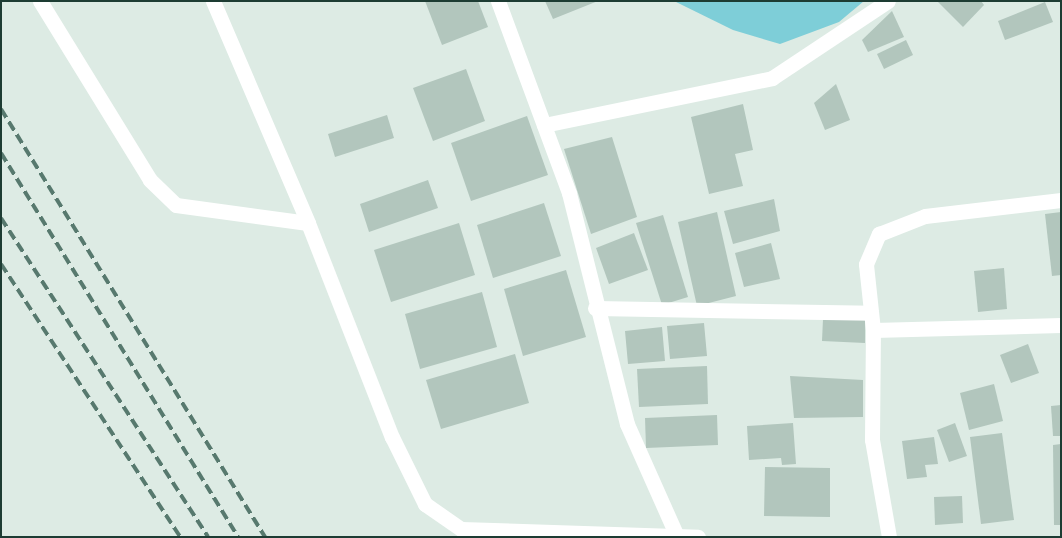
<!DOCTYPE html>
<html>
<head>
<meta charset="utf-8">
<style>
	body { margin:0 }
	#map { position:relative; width:1062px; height:538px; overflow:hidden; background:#ddebe4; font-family:Cabin,sans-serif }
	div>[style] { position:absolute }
	.water>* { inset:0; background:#7eced8 }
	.building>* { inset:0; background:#b2c6bd }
	.minor>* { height:15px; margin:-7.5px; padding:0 7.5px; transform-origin:7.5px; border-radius:7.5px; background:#fff }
	.tertiary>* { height:15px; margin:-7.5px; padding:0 7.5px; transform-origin:7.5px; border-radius:7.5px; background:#fff }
	.rail>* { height:4px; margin-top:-2px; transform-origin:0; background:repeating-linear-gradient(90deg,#57796e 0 10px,transparent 0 15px) }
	span { translate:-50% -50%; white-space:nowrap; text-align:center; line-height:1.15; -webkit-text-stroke:5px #eef8f2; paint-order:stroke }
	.frame { position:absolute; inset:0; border:2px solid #1d3c33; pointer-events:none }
</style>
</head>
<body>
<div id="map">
	<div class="water">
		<div style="clip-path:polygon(674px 1px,864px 1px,839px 22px,780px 44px,733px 30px)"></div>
	</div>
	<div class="building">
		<div style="clip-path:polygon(425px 1px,478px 1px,488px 27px,442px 45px)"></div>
		<div style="clip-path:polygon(545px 1px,598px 1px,553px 19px)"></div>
		<div style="clip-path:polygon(937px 1px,981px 1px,984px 5px,963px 27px)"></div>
		<div style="clip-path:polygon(1045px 2px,1053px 22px,1005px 40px,998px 21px)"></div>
		<div style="clip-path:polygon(892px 11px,904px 37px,868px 52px,862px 40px)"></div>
		<div style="clip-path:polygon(906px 40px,913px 55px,884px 69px,877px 54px)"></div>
		<div style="clip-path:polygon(466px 69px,485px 121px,433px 141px,413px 88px)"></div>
		<div style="clip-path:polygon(836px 84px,850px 120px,825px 130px,814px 103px)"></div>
		<div style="clip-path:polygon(743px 104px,753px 150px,735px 154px,743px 186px,709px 194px,691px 117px)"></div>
		<div style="clip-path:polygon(387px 115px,394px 138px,335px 157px,328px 134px)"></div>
		<div style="clip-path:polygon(527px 116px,548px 175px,471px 201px,451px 143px)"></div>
		<div style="clip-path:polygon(612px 137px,637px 217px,591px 234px,564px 149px)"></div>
		<div style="clip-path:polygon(428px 180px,438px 208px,369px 232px,360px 204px)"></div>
		<div style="clip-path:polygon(774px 199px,780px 231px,733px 244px,724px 211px)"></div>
		<div style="clip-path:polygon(544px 203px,561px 256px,493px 278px,477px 225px)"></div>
		<div style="clip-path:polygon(717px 212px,736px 296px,697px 306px,678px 222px)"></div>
		<div style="clip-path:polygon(1061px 212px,1061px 275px,1052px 276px,1045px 214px)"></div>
		<div style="clip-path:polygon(663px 215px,688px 297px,662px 305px,636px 223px)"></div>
		<div style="clip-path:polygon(459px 223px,475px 275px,391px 302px,374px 250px)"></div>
		<div style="clip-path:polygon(634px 233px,648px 270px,609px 284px,596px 248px)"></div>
		<div style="clip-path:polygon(771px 243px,780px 279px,744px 287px,735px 253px)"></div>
		<div style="clip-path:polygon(1004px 268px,1007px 309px,978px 312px,974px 271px)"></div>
		<div style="clip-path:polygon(566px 270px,586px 337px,523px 356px,504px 289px)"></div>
		<div style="clip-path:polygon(482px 292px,497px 347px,420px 369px,405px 314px)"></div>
		<div style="clip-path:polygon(823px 319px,865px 320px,865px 343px,822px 341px)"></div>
		<div style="clip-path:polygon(704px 323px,707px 356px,670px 359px,667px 326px)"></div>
		<div style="clip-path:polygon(662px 327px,665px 361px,628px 364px,625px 331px)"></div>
		<div style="clip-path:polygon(1028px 344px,1039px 373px,1011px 383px,1000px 355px)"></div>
		<div style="clip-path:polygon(515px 354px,529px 403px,441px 429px,426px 380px)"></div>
		<div style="clip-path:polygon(707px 366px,708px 404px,639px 407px,637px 369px)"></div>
		<div style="clip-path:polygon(790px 376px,863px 380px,863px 417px,794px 418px)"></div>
		<div style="clip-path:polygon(994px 384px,1003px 421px,969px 430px,960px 393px)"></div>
		<div style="clip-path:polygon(1061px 405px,1061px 436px,1053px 436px,1051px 406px)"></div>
		<div style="clip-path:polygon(717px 415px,718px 445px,646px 448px,645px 418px)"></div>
		<div style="clip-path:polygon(793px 423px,796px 464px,782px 465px,781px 458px,749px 460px,747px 426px)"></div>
		<div style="clip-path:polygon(955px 423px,967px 456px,949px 462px,937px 430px)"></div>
		<div style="clip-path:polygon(1002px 433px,1014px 520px,981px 524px,970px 437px)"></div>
		<div style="clip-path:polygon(934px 437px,938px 464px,925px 465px,927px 477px,907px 479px,902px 441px)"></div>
		<div style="clip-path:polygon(1061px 444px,1061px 525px,1054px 525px,1053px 445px)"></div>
		<div style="clip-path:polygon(765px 467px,830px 468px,830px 517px,764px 516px)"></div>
		<div style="clip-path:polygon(962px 496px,963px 523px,935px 525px,934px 497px)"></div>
	</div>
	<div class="minor">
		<div style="left:498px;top:1px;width:205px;rotate:69.7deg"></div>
		<div style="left:569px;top:193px;width:238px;rotate:75.9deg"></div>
		<div style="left:627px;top:424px;width:120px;rotate:66deg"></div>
		<div style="left:544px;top:125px;width:233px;rotate:-11.6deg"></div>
		<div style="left:772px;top:78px;width:139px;rotate:-33.6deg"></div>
		<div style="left:595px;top:308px;width:276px;rotate:1deg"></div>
		<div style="left:873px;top:330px;width:188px;rotate:-1.5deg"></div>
		<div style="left:889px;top:537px;width:98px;rotate:-99.9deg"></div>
		<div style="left:872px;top:440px;width:110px;rotate:-89.5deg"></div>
		<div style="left:873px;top:330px;width:66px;rotate:-96.1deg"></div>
		<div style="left:866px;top:264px;width:33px;rotate:-67deg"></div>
		<div style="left:879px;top:234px;width:49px;rotate:-21.4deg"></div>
		<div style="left:925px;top:216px;width:137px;rotate:-6.7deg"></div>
	</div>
	<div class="tertiary">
		<div style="left:40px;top:1px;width:210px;rotate:58.4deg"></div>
		<div style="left:150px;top:180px;width:36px;rotate:44deg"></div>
		<div style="left:176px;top:205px;width:133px;rotate:7.8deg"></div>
		<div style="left:213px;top:1px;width:241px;rotate:66.8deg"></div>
		<div style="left:308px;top:223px;width:230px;rotate:68.6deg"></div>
		<div style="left:392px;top:437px;width:75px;rotate:63.8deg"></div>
		<div style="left:425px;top:504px;width:44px;rotate:34.8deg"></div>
		<div style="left:461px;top:529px;width:237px;rotate:1.9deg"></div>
	</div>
	<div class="rail">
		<div style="left:1px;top:109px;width:503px;rotate:58.33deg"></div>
		<div style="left:1px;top:153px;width:451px;rotate:58.3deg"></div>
		<div style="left:1px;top:218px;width:380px;rotate:57deg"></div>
		<div style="left:1px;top:264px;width:326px;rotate:56.7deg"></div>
	</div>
	<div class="frame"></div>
</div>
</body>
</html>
